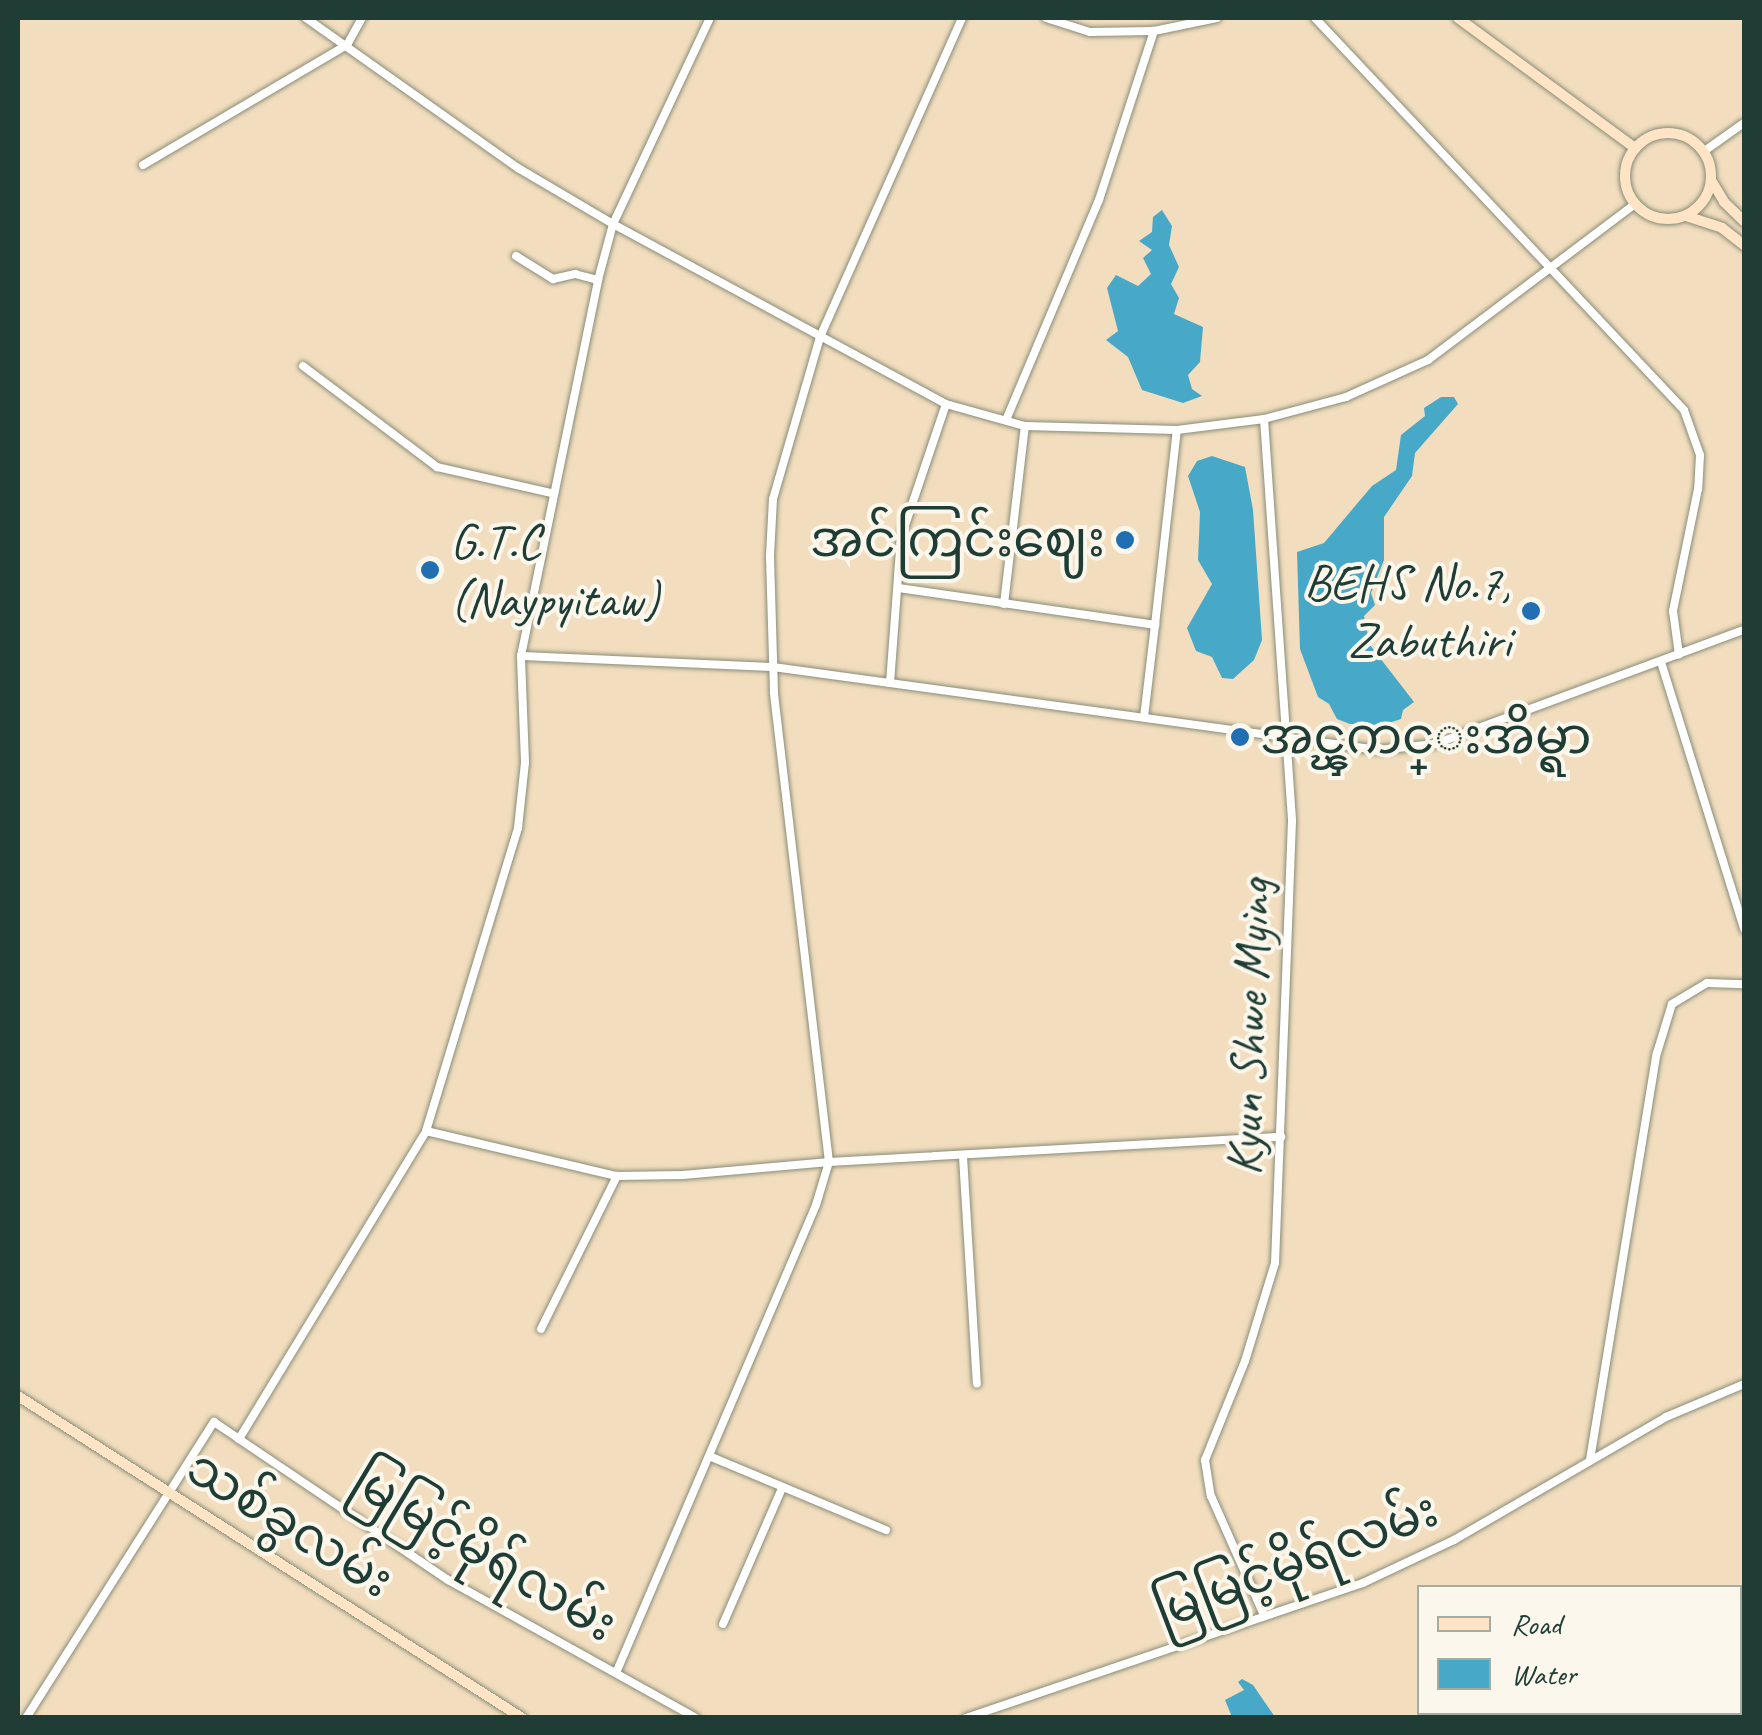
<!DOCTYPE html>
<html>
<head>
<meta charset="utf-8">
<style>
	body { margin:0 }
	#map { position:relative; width:1762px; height:1735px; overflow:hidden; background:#f2ddbe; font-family:Caveat,"Noto Sans Myanmar",sans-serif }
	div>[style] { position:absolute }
	.water>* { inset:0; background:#47a9c7 }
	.roads { filter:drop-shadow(0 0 2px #888d79) drop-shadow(0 0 2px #888d79) }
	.street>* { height:8px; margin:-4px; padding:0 4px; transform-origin:4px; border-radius:4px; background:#fff }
	.secondary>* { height:10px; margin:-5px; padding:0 5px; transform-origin:5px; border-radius:5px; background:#ffe4c6 }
	.secondary>.ring { margin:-5px; padding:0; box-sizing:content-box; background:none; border:10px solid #ffe4c6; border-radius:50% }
	.dots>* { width:28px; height:28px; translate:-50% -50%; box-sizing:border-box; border:5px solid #fbf7ec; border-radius:50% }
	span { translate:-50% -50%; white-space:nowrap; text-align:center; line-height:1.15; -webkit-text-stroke:8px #fbf7ec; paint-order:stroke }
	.poi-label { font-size:50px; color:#1f3d34 }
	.right { translate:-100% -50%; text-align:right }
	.left { translate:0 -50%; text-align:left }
	.street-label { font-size:50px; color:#1f3d34 }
	.frame { position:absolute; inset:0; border:20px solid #1f3d34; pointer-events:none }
	.legend { position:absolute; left:1417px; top:1585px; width:325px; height:130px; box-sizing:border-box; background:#fbf7ec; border:2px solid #a3ada2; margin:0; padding:12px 18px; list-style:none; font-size:30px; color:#1f3d34 }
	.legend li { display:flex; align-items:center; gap:20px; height:50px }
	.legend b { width:50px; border:2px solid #a3ada2 }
</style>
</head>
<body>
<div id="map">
	<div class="water">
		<div style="clip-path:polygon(1162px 210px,1172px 226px,1169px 245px,1179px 267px,1171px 284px,1179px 298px,1174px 314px,1203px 327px,1200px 362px,1188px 375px,1192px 389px,1202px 396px,1183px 403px,1142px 390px,1128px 357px,1106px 340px,1118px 331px,1107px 288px,1116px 275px,1138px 286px,1151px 274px,1143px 258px,1152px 250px,1139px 241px,1152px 232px,1153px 217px)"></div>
		<div style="clip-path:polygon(1441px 397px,1454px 397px,1458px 404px,1415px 453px,1412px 476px,1384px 517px,1384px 560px,1371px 593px,1375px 605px,1364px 616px,1370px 645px,1414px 702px,1403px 710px,1401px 719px,1383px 725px,1350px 724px,1337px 719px,1329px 704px,1318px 697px,1300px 649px,1297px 552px,1324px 543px,1372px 486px,1396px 470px,1401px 435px,1425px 416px,1424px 408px)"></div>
		<div style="clip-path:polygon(1212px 456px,1245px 467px,1253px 510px,1262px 640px,1254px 660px,1233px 679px,1222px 678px,1212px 657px,1196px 651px,1187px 628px,1212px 584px,1198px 560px,1200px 512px,1188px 476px,1197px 461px)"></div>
		<div style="clip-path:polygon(1242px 1679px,1253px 1685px,1275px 1717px,1232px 1717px,1225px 1700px,1244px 1690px,1238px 1682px)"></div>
	</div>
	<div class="roads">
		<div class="street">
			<div style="left:306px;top:18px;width:260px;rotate:35.3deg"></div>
			<div style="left:518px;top:168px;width:110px;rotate:30.5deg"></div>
			<div style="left:613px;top:224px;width:379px;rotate:28.4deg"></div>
			<div style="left:946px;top:404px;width:82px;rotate:15.6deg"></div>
			<div style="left:1025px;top:426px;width:152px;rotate:1.5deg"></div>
			<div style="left:1177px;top:430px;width:88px;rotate:-7.2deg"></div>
			<div style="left:1264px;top:419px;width:85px;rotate:-15deg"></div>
			<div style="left:1346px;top:397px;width:90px;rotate:-24.3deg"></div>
			<div style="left:1428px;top:360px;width:259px;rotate:-37deg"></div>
			<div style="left:1046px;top:18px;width:46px;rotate:17.7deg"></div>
			<div style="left:1090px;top:32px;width:64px;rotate:-0.9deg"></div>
			<div style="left:1154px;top:31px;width:64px;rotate:-11.7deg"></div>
			<div style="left:1315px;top:18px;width:538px;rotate:46.73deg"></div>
			<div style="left:1684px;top:410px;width:48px;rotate:70.4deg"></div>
			<div style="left:1700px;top:455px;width:34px;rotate:93deg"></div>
			<div style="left:1698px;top:489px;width:125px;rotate:101.6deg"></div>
			<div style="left:1673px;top:611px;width:44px;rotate:82.2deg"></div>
			<div style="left:1703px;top:152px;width:50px;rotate:-35.3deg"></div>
			<div style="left:143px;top:165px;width:237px;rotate:-30.5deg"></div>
			<div style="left:347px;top:45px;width:31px;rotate:-61deg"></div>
			<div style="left:516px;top:256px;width:44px;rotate:31.9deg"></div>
			<div style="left:553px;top:279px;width:23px;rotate:-13deg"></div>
			<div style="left:575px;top:274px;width:24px;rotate:15deg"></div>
			<div style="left:303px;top:366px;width:168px;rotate:37deg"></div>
			<div style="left:437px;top:467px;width:117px;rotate:12.8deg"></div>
			<div style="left:1264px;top:419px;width:403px;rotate:86deg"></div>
			<div style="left:1292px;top:821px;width:442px;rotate:92.2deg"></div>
			<div style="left:1275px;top:1263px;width:102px;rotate:107deg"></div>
			<div style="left:1245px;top:1361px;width:107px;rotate:112deg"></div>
			<div style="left:1205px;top:1460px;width:36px;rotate:81deg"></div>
			<div style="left:1211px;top:1496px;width:130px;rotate:66deg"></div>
			<div style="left:1006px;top:420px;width:239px;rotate:-67.1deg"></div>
			<div style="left:1099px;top:200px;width:178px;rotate:-72deg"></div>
			<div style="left:899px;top:588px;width:259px;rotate:8.2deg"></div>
			<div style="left:1155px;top:625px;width:93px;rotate:96.8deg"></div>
			<div style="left:1004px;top:604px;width:179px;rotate:-83.3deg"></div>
			<div style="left:1155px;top:625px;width:196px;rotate:-83.6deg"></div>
			<div style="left:521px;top:656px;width:252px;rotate:2.5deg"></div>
			<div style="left:773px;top:667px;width:611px;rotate:7.81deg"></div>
			<div style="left:1378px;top:750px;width:57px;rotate:-6deg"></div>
			<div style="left:1435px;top:744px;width:329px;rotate:-20.3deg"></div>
			<div style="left:1661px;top:662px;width:280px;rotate:72.7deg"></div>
			<div style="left:890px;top:683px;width:146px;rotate:-85.7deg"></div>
			<div style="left:901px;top:537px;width:140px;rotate:-71.3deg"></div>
			<div style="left:426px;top:1131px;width:196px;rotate:13.3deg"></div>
			<div style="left:617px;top:1176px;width:66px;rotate:-0.9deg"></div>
			<div style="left:683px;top:1175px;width:147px;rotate:-5.1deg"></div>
			<div style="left:829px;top:1162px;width:453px;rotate:-3.2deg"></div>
			<div style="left:963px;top:1157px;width:227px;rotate:86.5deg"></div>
			<div style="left:541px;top:1329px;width:171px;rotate:-63.6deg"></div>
			<div style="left:239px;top:1439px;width:252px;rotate:34deg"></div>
			<div style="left:448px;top:1580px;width:284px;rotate:29.1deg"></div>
			<div style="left:709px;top:1456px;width:192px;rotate:22.7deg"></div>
			<div style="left:1590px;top:1460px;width:412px;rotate:-80.7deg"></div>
			<div style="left:1657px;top:1053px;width:51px;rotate:-73deg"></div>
			<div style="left:1672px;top:1004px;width:41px;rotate:-31deg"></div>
			<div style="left:1707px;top:983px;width:37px;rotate:2deg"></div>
			<div style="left:723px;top:1624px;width:148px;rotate:-66.5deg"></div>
			<div style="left:616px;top:1673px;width:509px;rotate:-66.86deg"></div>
			<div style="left:816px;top:1205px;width:45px;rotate:-73.2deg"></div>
			<div style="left:829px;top:1162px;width:473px;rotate:-96.7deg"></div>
			<div style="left:774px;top:692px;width:136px;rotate:-91.7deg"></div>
			<div style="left:770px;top:556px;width:57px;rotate:-87deg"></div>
			<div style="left:773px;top:499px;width:169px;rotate:-73.8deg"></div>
			<div style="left:820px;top:337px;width:349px;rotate:-66deg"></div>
			<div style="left:26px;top:1718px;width:351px;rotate:-57.6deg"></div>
			<div style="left:214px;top:1422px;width:30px;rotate:34deg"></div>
			<div style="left:239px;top:1439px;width:360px;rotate:-58.7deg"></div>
			<div style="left:426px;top:1131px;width:317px;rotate:-73.1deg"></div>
			<div style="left:518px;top:828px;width:66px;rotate:-83.9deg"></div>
			<div style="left:525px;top:762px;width:106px;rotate:-92.2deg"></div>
			<div style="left:521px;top:656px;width:384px;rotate:-78.4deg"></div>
			<div style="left:598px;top:280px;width:58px;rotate:-75deg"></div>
			<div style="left:613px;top:224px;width:228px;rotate:-64.8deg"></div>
			<div style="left:966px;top:1718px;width:419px;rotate:-18.8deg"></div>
			<div style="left:1363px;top:1583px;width:101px;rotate:-25.3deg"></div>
			<div style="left:1454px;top:1540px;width:245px;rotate:-30.1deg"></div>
			<div style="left:1666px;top:1417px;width:85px;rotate:-22.9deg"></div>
		</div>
		<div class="secondary">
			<div style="left:1458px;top:18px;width:220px;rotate:36.3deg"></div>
			<div class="ring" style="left:1625px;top:133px;width:76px;height:76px"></div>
			<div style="left:1711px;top:180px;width:26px;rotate:59deg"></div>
			<div style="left:1724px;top:202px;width:28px;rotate:44deg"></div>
			<div style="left:1686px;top:216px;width:38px;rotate:18deg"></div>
			<div style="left:1722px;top:228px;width:28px;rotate:38deg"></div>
			<div style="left:18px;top:1396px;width:598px;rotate:32.57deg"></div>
		</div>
	</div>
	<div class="dots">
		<div style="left:1125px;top:540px;background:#1f6fb2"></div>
		<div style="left:430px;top:570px;background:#1f6fb2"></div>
		<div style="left:1531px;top:611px;background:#1f6fb2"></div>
		<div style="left:1240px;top:737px;background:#1f6fb2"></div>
	</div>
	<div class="poi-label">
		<span class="right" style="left:1105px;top:540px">အင်ကြင်းဈေး</span>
		<span class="left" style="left:450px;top:570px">G.T.C<br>(Naypyitaw)</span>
		<span class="right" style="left:1511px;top:611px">BEHS No.7,<br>Zabuthiri</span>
		<span class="left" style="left:1260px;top:737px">အင္ၾကင္းအိမ္ရာ</span>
	</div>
	<div class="street-label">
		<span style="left:1249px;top:1027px;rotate:-88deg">Kyun Shwe Mying</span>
		<span style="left:290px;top:1524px;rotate:32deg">သစ်ခွလမ်း</span>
		<span style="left:484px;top:1552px;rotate:31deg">မြမြင့်မိုရ်လမ်း</span>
		<span style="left:1296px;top:1561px;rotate:-21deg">မြမြင့်မိုရ်လမ်း</span>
	</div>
	<div class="frame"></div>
	<ul class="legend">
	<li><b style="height:12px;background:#ffe4c6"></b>Road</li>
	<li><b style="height:28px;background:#47a9c7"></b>Water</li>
	</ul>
</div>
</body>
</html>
